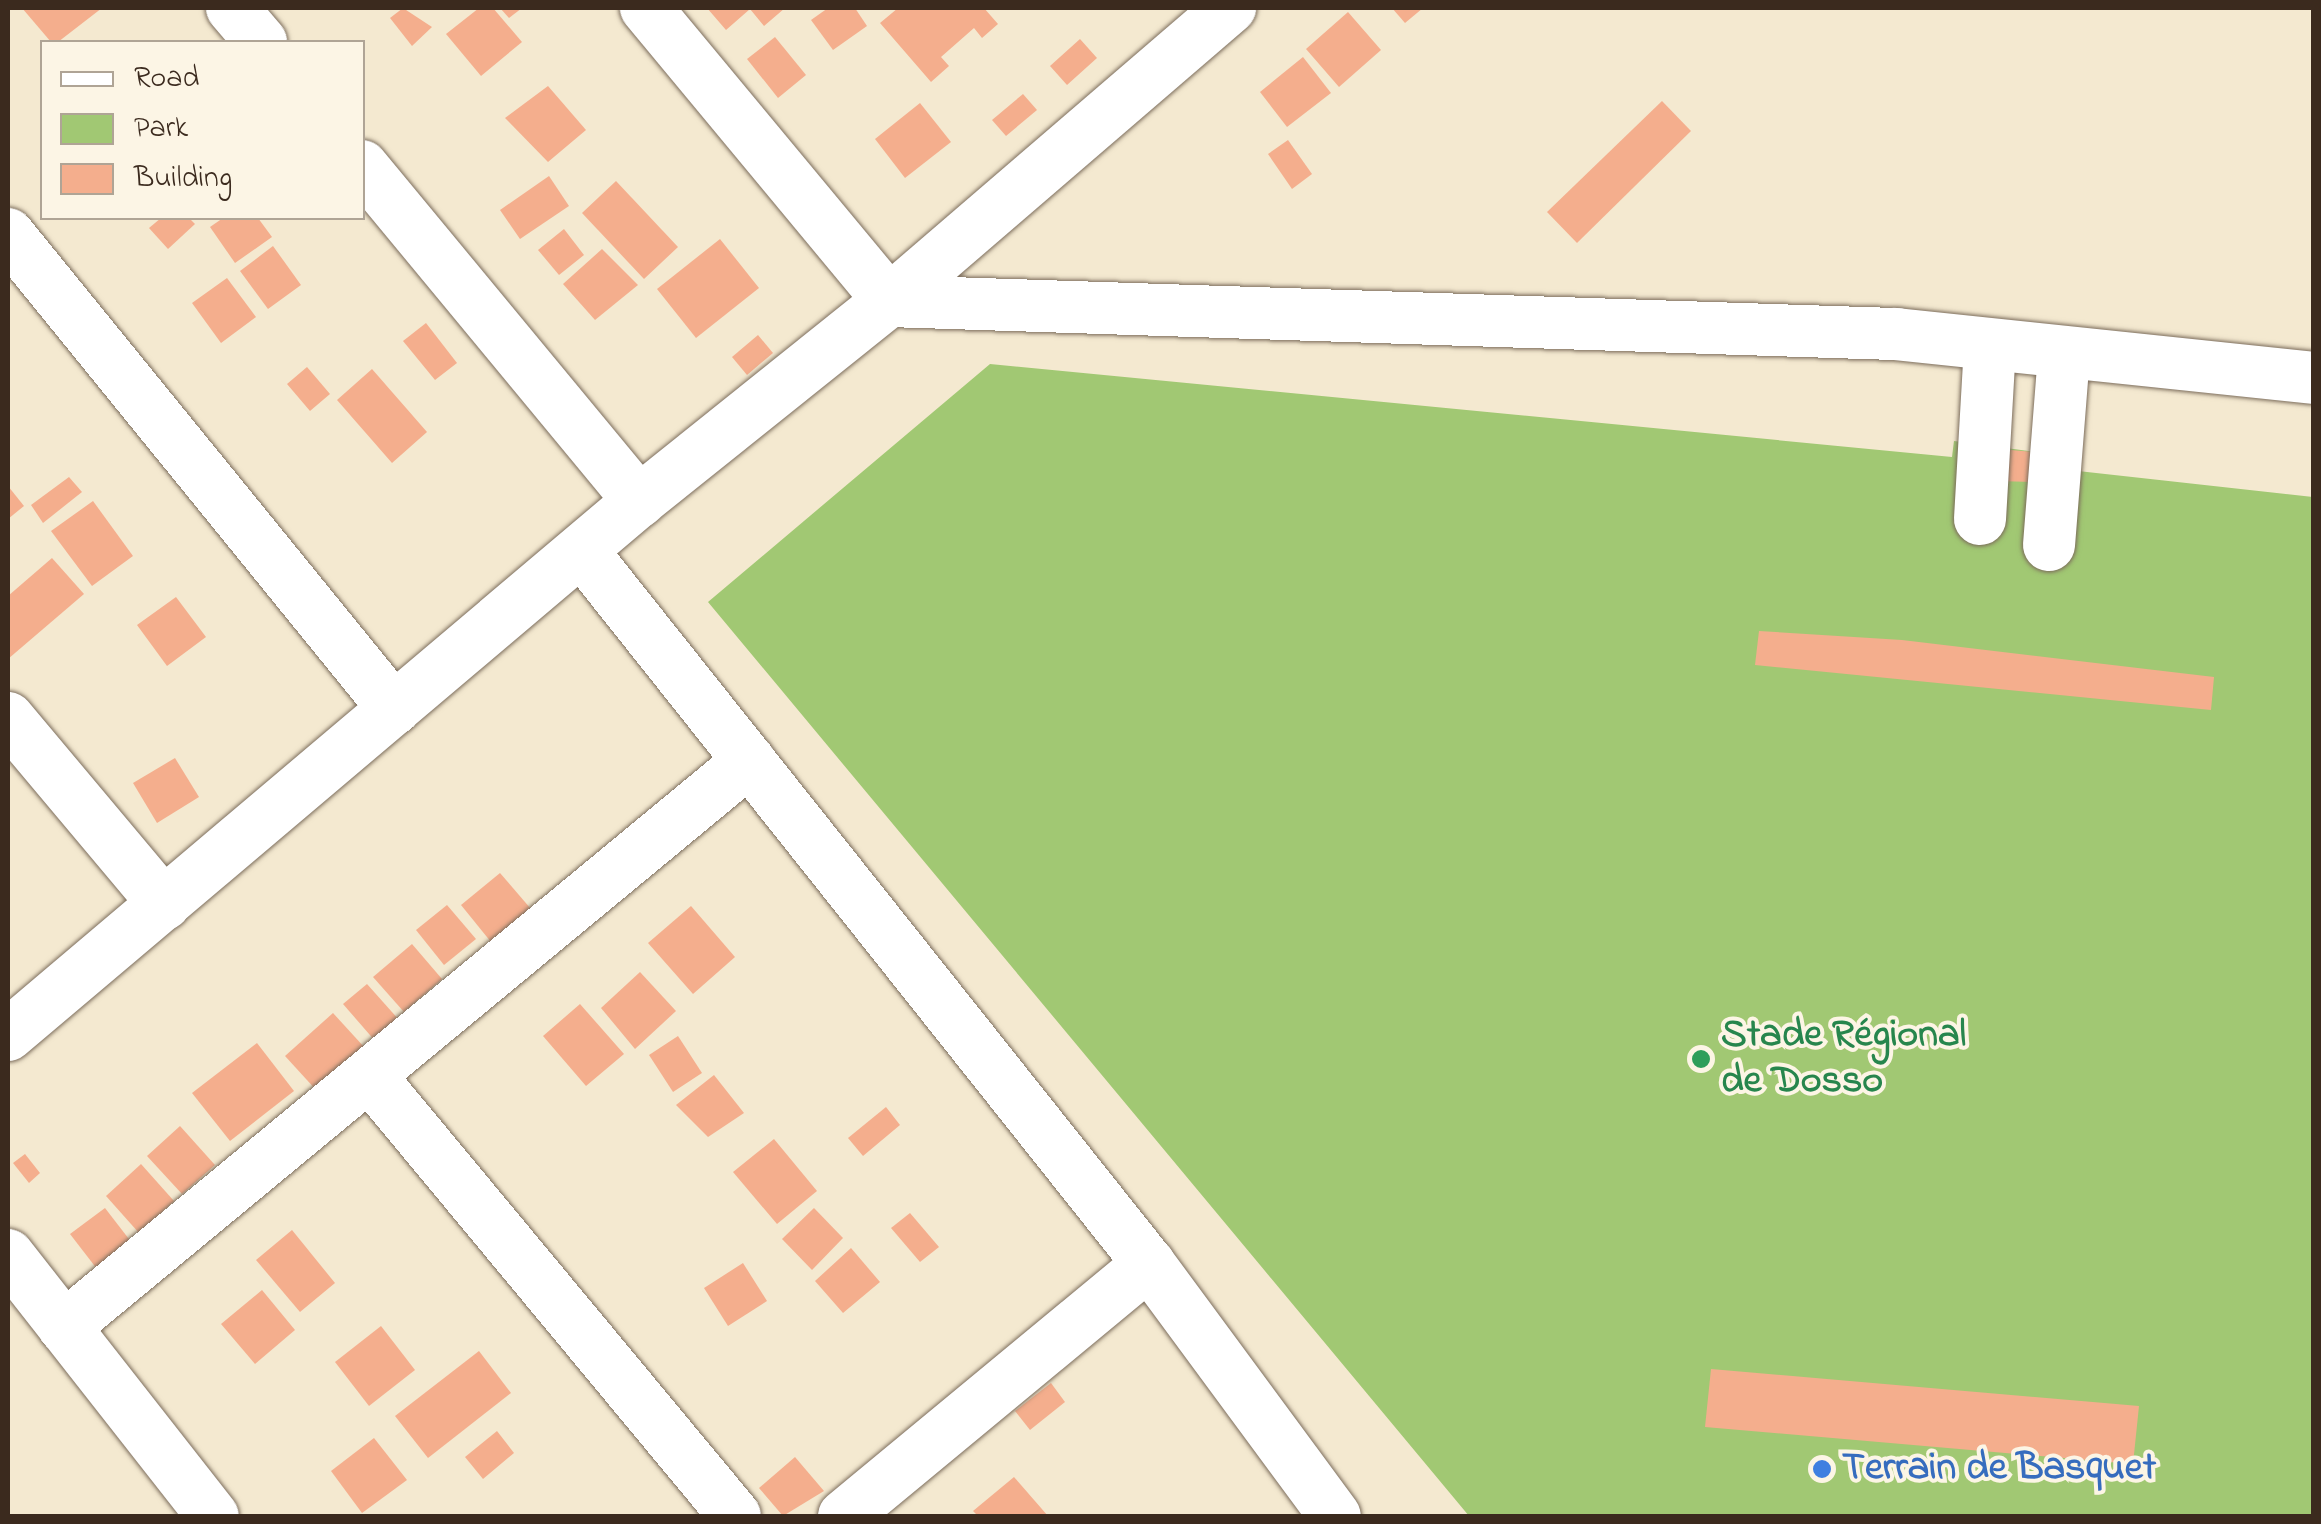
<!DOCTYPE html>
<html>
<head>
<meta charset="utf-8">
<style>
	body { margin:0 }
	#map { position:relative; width:2321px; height:1524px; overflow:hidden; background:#f4e9d0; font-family:"Indie Flower",sans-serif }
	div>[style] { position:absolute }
	.green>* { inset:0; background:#a1c873 }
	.building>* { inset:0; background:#f4ae8d }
	.roads { filter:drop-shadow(0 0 2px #7c6d5c) drop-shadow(0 0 2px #7c6d5c) }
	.minor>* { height:52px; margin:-26px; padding:0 26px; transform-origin:26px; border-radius:26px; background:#fff }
	.dots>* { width:28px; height:28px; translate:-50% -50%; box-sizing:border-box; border:5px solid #fcf5e5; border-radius:50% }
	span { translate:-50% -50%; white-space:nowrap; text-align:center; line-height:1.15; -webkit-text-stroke:8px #fcf5e5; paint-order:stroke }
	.leisure-label { font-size:40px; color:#27864d; font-weight:700 }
	.left { translate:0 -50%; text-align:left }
	.shop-label { font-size:40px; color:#366cbe; font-weight:700 }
	.frame { position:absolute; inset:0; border:10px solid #3b2a1e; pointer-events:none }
	.legend { position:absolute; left:40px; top:40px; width:325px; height:180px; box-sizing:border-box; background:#fcf5e5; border:2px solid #afa495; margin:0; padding:12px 18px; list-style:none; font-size:30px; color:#3b2a1e }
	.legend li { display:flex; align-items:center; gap:20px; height:50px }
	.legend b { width:50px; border:2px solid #afa495 }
</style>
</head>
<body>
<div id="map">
	<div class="green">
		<div style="clip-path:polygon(990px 364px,1952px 457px,1954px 441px,2035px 452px,2069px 470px,2313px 497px,2313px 1516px,1469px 1516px,708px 602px)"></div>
	</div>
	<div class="building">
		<div style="clip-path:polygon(22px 8px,102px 8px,58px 42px,51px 42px)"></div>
		<div style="clip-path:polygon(403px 8px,432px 27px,412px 46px,390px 18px)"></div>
		<div style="clip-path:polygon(479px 8px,493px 8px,522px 42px,481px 76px,446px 34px)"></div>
		<div style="clip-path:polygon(500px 8px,522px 8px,509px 18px)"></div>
		<div style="clip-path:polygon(707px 8px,785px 8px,764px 26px,750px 9px,726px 30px)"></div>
		<div style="clip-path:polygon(828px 8px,855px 8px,867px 26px,833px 50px,811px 20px)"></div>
		<div style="clip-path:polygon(898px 8px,984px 8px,998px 24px,982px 38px,974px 28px,941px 57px,949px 66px,931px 82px,880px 23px)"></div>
		<div style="clip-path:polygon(1392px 8px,1423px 8px,1405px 23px)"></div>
		<div style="clip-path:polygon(1348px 12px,1381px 50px,1339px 87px,1306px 49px)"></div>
		<div style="clip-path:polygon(775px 37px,806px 75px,778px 98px,747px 59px)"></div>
		<div style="clip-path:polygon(1080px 39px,1097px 58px,1067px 85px,1050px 66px)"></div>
		<div style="clip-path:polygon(1303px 57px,1331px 93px,1287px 127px,1260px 92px)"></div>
		<div style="clip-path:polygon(548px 86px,586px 130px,548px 162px,505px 118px)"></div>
		<div style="clip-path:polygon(1023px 94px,1037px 110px,1006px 136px,992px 120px)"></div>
		<div style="clip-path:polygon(1662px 101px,1691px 131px,1577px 243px,1547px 212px)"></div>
		<div style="clip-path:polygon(920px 103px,951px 142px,905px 178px,875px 139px)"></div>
		<div style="clip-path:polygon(1288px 140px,1312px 174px,1292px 189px,1268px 154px)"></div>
		<div style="clip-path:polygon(549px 176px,569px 206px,520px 239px,500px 210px)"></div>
		<div style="clip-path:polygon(616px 181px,678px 247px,644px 279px,582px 213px)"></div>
		<div style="clip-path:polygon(161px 218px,189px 218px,195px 224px,168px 249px,149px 228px)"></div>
		<div style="clip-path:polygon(223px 218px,258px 218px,272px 237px,235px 263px,210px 227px)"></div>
		<div style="clip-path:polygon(564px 229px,584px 255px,559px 275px,538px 250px)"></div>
		<div style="clip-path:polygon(720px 239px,759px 288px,696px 338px,657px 289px)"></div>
		<div style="clip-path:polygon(273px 246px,301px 285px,268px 309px,240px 271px)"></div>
		<div style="clip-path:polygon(602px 249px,638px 285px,595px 320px,563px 284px)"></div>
		<div style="clip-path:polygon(227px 278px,256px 317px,221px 343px,192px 303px)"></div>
		<div style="clip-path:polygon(426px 323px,457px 363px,435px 380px,403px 341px)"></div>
		<div style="clip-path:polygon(758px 335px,773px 353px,747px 375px,732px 357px)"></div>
		<div style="clip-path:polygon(307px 367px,330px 394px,310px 411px,287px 384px)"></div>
		<div style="clip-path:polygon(372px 369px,427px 432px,392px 463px,337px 400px)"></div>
		<div style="clip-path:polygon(1999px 449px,2035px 452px,2033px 482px,1997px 481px)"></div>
		<div style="clip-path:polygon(69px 477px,82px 492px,43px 523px,31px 505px)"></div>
		<div style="clip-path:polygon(8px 486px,24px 506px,8px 519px)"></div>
		<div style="clip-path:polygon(93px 501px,133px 556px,92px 586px,51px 531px)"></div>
		<div style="clip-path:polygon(52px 558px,84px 594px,8px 659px,8px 596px)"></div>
		<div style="clip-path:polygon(176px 597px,206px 637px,167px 666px,137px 625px)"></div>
		<div style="clip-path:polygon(1759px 631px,1902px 640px,2214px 677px,2211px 710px,1755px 665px)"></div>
		<div style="clip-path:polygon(175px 758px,199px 797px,157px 823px,133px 783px)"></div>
		<div style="clip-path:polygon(500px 873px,531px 909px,491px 942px,461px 905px)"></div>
		<div style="clip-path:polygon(447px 905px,476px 939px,444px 965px,416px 930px)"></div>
		<div style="clip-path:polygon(691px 906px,735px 957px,693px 994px,648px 943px)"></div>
		<div style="clip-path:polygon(412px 944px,442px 979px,404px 1012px,373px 977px)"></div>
		<div style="clip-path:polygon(640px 972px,676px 1011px,635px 1049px,601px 1008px)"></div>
		<div style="clip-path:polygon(367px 984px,400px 1021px,376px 1042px,343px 1004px)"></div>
		<div style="clip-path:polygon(580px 1004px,624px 1054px,586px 1086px,543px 1036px)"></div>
		<div style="clip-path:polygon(333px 1013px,365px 1048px,317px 1091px,285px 1056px)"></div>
		<div style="clip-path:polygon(678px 1036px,702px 1073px,673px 1092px,649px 1055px)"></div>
		<div style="clip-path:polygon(257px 1043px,294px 1091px,230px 1141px,192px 1093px)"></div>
		<div style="clip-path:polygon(714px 1075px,744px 1113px,708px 1137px,676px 1105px)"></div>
		<div style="clip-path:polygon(886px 1107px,900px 1125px,863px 1156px,848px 1138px)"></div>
		<div style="clip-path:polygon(180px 1126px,215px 1165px,182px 1194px,147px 1156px)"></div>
		<div style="clip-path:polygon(774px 1139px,817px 1191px,777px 1224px,733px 1172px)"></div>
		<div style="clip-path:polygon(25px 1154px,40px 1173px,29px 1183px,13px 1163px)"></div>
		<div style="clip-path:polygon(141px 1164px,174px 1201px,139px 1233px,106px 1196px)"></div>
		<div style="clip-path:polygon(105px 1208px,132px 1243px,97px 1269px,70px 1234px)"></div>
		<div style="clip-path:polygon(814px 1208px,843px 1238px,812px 1270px,782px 1239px)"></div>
		<div style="clip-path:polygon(910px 1213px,939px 1247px,920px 1262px,891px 1228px)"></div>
		<div style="clip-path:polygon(292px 1230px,335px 1283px,300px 1312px,256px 1260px)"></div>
		<div style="clip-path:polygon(851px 1248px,880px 1282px,843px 1313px,815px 1281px)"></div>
		<div style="clip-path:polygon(743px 1263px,767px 1301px,728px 1326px,704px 1288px)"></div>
		<div style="clip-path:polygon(262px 1290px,295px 1330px,255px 1364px,221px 1324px)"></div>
		<div style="clip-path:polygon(381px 1326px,415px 1370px,369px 1406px,335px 1362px)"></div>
		<div style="clip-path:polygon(479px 1351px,511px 1393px,428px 1458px,395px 1416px)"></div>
		<div style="clip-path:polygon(1711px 1369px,2139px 1406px,2133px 1464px,1705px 1427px)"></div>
		<div style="clip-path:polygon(1051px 1383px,1065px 1402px,1030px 1430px,1015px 1411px)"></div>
		<div style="clip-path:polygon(497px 1431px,514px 1453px,483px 1479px,465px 1457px)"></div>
		<div style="clip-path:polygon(374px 1438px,407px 1480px,362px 1513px,331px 1471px)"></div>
		<div style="clip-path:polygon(795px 1457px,824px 1491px,783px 1516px,759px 1488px)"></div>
		<div style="clip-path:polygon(1014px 1477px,1048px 1516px,978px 1516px,973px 1511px)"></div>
	</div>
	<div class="roads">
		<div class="minor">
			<div style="left:232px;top:8px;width:45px;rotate:49.5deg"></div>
			<div style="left:646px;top:8px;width:381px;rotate:50.3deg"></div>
			<div style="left:889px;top:301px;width:1008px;rotate:1.88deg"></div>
			<div style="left:1896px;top:334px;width:420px;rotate:6deg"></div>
			<div style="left:362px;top:166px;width:435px;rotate:50.4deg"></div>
			<div style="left:8px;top:234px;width:612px;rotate:50.9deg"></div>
			<div style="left:1980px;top:519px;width:173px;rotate:-86.7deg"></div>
			<div style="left:2049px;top:545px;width:191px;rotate:-85.5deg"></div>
			<div style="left:582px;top:551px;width:911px;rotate:51.51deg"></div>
			<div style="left:1149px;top:1264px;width:313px;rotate:53.6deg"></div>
			<div style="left:8px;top:718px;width:243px;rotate:50deg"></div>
			<div style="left:8px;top:1035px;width:827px;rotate:-40.24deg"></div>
			<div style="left:639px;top:501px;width:320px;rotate:-38.7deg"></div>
			<div style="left:889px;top:301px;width:450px;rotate:-40.7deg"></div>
			<div style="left:369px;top:1075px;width:573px;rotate:50.31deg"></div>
			<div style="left:8px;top:1255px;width:332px;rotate:51.9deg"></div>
			<div style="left:64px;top:1327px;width:889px;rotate:-39.57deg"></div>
			<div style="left:844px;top:1516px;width:396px;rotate:-39.6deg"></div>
		</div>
	</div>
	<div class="dots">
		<div style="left:1701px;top:1059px;background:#2e9e5b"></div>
		<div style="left:1822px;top:1469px;background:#3f7fe0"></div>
	</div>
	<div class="leisure-label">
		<span class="left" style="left:1721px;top:1059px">Stade Régional<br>de Dosso</span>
	</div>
	<div class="shop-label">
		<span class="left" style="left:1842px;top:1469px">Terrain de Basquet</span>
	</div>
	<div class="frame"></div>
	<ul class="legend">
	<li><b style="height:12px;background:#fff"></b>Road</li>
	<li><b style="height:28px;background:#a1c873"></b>Park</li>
	<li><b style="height:28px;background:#f4ae8d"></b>Building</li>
	</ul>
</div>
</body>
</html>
